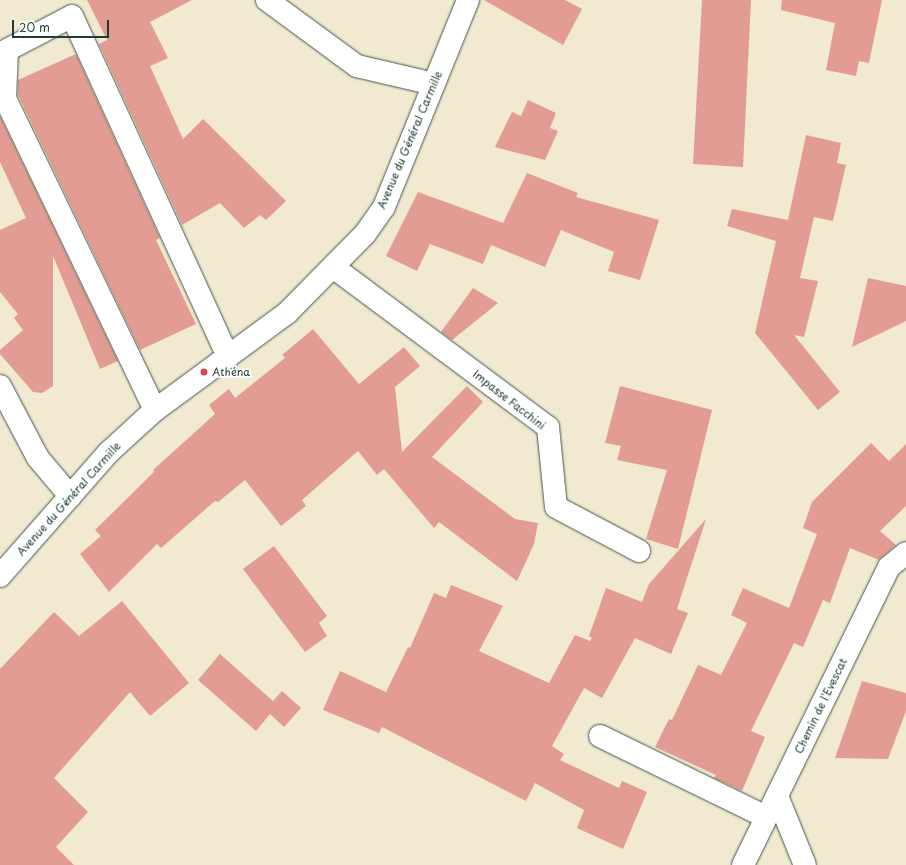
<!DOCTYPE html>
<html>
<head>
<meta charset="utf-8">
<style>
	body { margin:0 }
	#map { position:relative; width:906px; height:865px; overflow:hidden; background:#f1e9d0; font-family:"Playpen Sans",sans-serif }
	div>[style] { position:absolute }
	.building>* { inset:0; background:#e29c93 }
	.roads { filter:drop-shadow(0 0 1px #3e574b) drop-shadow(0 0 1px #3e574b) }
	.minor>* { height:22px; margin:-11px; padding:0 11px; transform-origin:11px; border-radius:11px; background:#fff }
	.dots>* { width:11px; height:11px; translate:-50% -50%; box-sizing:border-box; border:2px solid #fff; border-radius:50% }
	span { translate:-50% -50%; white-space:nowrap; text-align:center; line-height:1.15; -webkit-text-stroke:3.5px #fff; paint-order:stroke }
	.street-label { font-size:11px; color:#1f3d34 }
	.poi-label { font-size:11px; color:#1f3d34 }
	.left { translate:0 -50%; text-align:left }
	.scale { position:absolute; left:12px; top:20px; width:97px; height:18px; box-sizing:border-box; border:2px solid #1f3d34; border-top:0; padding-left:5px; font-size:12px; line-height:14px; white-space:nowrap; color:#1f3d34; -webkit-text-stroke:3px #fff; paint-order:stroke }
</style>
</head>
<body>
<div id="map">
	<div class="building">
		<div style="clip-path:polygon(87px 0,192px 0,150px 22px,168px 58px,150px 66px,183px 139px,203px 119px,286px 201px,266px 220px,260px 215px,244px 228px,220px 203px,182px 225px,99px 44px,107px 40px)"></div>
		<div style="clip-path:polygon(484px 0,565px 0,582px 9px,563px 45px)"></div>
		<div style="clip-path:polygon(702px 0,751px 0,743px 167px,693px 164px)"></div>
		<div style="clip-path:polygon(782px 0,882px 0,869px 63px,859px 61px,856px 76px,826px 70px,835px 23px,781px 10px)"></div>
		<div style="clip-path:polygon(76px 54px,160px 238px,156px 240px,196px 324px,140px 350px,18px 95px,18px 80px)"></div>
		<div style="clip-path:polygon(528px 100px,556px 113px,550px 128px,558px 131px,545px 160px,495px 147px,512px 112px,521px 116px)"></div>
		<div style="clip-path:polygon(0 116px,118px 361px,100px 369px,53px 256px,53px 386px,42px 393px,33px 392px,0 354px,0 350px,23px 330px,14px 318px,18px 314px,0 292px,0 230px,26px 218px,0 162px)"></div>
		<div style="clip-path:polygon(806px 135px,841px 143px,837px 163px,846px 165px,833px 221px,814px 217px,800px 278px,818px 281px,804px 337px,794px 335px,840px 392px,818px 410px,755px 333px,776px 241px,727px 226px,732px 209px,788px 220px)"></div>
		<div style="clip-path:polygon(527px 173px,578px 193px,576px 197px,659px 220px,640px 280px,608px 271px,614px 252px,561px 230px,545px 267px,491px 245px,483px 264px,430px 244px,417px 271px,386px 256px,418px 192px,503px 223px)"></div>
		<div style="clip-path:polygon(868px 278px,906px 286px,906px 321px,852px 347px)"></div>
		<div style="clip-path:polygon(473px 288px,498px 303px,452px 340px,441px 332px)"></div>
		<div style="clip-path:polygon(313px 329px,359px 384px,404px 347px,420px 366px,395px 387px,402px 452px,467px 386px,483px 402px,432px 457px,515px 519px,538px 523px,534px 544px,517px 581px,439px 522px,434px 528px,384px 469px,377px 475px,358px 451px,302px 500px,306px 506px,281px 526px,245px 480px,218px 502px,215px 501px,161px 548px,157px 544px,109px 592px,80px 554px,101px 536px,95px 530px,154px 472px,153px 470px,215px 414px,209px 405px,229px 389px,235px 398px,285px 358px,282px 355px)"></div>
		<div style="clip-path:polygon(620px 386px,712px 410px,678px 549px,646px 539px,667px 470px,617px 460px,621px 446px,605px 443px)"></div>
		<div style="clip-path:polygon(871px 443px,889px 461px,906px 444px,906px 506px,880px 531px,896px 545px,879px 560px,850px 548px,830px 603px,823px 600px,803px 647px,794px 643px,751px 731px,765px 737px,742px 791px,714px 778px,716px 775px,655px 747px,669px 719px,672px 720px,698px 665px,721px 675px,747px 623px,731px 615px,743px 588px,789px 608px,817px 534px,803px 528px,812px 502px)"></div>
		<div style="clip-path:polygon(706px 519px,677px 609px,688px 613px,671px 654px,635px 638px,602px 698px,584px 688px,552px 746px,564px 754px,560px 760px,619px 788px,622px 781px,647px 792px,623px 849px,577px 828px,584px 810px,535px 783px,526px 801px,382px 727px,379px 733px,323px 710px,340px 671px,386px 692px,408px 647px,410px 648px,434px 593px,446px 598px,451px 585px,503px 606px,479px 651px,549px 683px,575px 635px,590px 641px,592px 638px,589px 636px,606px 588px,642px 602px,649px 584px)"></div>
		<div style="clip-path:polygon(274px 546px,327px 616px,319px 623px,327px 636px,305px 652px,243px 569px)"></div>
		<div style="clip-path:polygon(122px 601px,189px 683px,150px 716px,130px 692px,54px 778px,88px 812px,56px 847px,74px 865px,0 865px,0 669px,54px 612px,79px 636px)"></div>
		<div style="clip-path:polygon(220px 654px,273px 701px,282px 691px,301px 708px,284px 727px,270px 714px,256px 731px,198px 680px)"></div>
		<div style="clip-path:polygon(862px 681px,906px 693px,906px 711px,888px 759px,835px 758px)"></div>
	</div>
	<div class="roads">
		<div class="minor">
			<div style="left:267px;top:0;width:112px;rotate:36.3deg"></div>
			<div style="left:357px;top:66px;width:79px;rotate:13.2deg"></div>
			<div style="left:333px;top:267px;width:268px;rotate:36.7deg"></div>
			<div style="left:548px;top:427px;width:80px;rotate:84.3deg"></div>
			<div style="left:556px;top:507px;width:94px;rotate:27.9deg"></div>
			<div style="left:0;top:386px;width:81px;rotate:62.2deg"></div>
			<div style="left:38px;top:458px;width:50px;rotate:49.9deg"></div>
			<div style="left:155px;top:410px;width:346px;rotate:-115.7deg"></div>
			<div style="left:5px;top:98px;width:48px;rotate:-87.6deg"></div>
			<div style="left:7px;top:50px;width:73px;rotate:-27.6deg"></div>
			<div style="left:72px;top:16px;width:375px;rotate:65.4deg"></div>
			<div style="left:0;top:576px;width:165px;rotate:-48.7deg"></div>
			<div style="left:109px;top:452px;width:62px;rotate:-42.4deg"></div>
			<div style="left:155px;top:410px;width:164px;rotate:-36.3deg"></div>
			<div style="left:287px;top:313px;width:111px;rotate:-45.4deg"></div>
			<div style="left:365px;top:234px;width:33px;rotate:-55deg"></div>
			<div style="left:384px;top:207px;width:223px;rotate:-67.9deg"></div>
			<div style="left:600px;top:736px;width:185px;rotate:26deg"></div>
			<div style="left:777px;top:796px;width:74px;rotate:67.9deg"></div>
			<div style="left:743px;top:865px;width:332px;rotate:-63.9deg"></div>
			<div style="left:889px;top:567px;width:22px;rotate:-39deg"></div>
		</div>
	</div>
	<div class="dots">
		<div style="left:204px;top:372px;background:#d1495b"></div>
	</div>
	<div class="street-label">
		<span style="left:410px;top:140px;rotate:-67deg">Avenue du Général Carmille</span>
		<span style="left:509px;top:400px;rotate:38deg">Impasse Facchini</span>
		<span style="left:69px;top:499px;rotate:-48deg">Avenue du Général Carmille</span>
		<span style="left:821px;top:706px;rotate:-64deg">Chemin de l'Evescat</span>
	</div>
	<div class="poi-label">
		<span class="left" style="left:212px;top:372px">Athéna</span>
	</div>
	<div class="scale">20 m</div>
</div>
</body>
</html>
